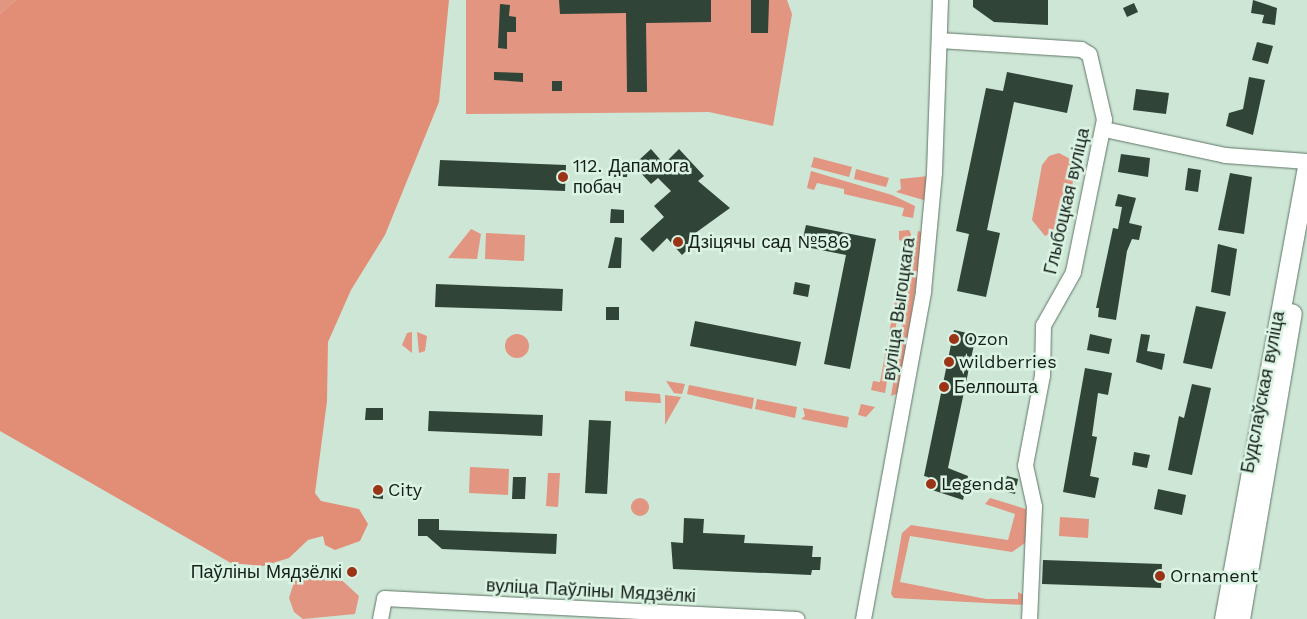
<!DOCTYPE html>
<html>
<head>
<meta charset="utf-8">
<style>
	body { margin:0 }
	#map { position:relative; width:1307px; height:619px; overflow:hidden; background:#cde6d5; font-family:"Work Sans",sans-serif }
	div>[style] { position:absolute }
	.green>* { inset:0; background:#e29581 }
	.round { border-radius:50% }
	.forest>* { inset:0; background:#e28e77 }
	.building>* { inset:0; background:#304437 }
	.roads { filter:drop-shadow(0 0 1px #607667) drop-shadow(0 0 1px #607667) }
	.minor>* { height:15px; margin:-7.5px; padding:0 7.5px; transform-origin:7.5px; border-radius:7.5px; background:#fff }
	.major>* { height:19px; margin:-9.5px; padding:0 9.5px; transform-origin:9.5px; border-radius:9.5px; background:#fff }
	.dots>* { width:14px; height:14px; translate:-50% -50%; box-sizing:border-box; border:2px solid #daf3e2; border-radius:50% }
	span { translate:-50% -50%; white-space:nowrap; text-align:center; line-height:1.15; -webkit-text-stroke:5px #daf3e2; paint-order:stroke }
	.poi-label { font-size:18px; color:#161f1a }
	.left { translate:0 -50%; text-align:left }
	.right { translate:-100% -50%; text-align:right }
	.street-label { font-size:18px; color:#161f1a }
</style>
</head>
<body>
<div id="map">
	<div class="green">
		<div style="clip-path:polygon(0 0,16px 0,0 14px)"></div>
		<div style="clip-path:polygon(466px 0,787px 0,792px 14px,773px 126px,709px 112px,466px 114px)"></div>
		<div style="clip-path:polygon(1059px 153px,1070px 159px,1075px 171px,1064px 226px,1045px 236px,1032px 220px,1042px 165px,1049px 156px)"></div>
		<div style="clip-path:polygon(814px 157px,852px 167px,849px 177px,811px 167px)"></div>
		<div style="clip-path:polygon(856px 169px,889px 178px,886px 187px,854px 179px)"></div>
		<div style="clip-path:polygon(811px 171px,892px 195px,915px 206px,913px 218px,902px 216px,904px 208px,844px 194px,844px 189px,817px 183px,814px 190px,807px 188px)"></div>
		<div style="clip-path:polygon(929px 176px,927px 201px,896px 192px,901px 189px,900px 179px)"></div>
		<div style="clip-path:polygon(471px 229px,481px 234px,477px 259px,448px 258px)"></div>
		<div style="clip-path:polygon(909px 230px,911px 234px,885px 393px,871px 390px,873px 381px,880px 382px,906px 242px,899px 240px,899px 231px)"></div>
		<div style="clip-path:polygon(918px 231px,924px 233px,899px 393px,891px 396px)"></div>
		<div style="clip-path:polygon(486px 233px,525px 235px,524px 261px,485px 259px)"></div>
		<div style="clip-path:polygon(412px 332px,412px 353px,402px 345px,407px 333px)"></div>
		<div style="clip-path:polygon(417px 332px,427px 336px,425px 351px,419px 353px)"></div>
		<div class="round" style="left:505px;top:334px;width:24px;height:24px"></div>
		<div style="clip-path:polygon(666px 381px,685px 384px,682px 394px,674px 393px)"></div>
		<div style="clip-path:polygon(689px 385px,754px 398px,752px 409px,687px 394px)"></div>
		<div style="clip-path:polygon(625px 391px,660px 394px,661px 403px,625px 401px)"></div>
		<div style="clip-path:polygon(665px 395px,681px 397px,665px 425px)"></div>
		<div style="clip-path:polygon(757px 399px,797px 407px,795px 418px,755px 409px)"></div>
		<div style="clip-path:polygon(861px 404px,875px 407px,866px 417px,858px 415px)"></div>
		<div style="clip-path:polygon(803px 408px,849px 417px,847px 428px,801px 419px,805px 416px)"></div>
		<div style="clip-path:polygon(470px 467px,509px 469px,508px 495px,469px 493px)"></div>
		<div style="clip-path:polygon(548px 473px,560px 473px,558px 507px,546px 506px)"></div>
		<div class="round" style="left:631px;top:498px;width:18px;height:18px"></div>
		<div style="clip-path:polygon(990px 498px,1026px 509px,1029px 532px,1025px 543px,1012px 552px,910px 536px,900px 582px,986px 599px,1018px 599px,1018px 592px,1024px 595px,1025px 605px,894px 598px,891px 594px,902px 533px,911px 525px,1008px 540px,1015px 514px,985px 504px)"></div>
		<div style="clip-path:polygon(1060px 517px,1089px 519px,1088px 538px,1059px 536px)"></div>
		<div style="clip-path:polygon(313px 567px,335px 574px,359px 596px,355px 614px,303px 619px,294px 612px,289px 598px,295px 579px)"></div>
	</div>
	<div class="forest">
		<div style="clip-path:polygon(16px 0,449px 0,439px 102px,385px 235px,351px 290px,328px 342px,327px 401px,315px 493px,321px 501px,359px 509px,368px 524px,360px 541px,335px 550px,325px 545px,323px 536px,308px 540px,289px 558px,263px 566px,231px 563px,0 431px,0 14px)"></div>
	</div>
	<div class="building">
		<div style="clip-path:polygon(559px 0,711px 0,711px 22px,646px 23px,647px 92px,627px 92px,626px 13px,560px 14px)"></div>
		<div style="clip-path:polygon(751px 0,769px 0,768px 33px,751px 33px)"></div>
		<div style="clip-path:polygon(973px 0,1048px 0,1048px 25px,994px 22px,973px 7px)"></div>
		<div style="clip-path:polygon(1253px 0,1277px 8px,1275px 25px,1262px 23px,1264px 15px,1251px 13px)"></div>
		<div style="clip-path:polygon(1134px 3px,1138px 12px,1127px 17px,1123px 8px)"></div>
		<div style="clip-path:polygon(500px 4px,510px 5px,509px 16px,516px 17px,516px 32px,507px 32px,507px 49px,498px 48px)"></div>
		<div style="clip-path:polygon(1257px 42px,1273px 46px,1268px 64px,1252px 60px)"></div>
		<div style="clip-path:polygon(494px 72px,523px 73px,523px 82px,494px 80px)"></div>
		<div style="clip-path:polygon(1007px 72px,1073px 85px,1067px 113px,1014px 102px,987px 230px,1000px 233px,986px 297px,957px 291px,969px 234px,956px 231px,986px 88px,1003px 91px)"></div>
		<div style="clip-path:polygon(1249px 77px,1265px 80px,1253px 135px,1226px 126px,1229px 113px,1243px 109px)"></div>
		<div style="clip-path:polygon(552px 81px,562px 81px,562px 91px,552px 91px)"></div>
		<div style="clip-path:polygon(1136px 89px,1169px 93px,1166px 114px,1133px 110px)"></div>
		<div style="clip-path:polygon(651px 149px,664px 164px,679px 149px,704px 176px,698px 181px,730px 208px,694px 234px,699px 239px,682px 255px,667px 238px,653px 252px,640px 239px,664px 217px,654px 206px,671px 191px,658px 178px,651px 184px,629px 160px,639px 160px)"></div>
		<div style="clip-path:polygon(1121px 154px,1150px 158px,1148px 177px,1118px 172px)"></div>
		<div style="clip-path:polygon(440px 160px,566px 165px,565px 191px,438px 186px)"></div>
		<div style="clip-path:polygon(615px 164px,628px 164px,627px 177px,614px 177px)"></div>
		<div style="clip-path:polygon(1188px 168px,1201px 170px,1198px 192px,1185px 190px)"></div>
		<div style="clip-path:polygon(1230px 173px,1252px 177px,1244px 234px,1218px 230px)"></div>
		<div style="clip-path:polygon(1118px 194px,1136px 198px,1129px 223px,1142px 226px,1139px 240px,1132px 239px,1127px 251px,1116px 320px,1098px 317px,1099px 308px,1096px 308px,1113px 228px,1118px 229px,1122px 207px,1115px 206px)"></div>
		<div style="clip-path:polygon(611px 209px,624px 210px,624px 223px,610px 223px)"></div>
		<div style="clip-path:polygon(806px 225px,876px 239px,850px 369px,824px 364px,846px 255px,801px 246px)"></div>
		<div style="clip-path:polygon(615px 237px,622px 238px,621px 268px,608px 268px)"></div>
		<div style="clip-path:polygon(1218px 244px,1237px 249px,1230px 296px,1211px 292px)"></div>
		<div style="clip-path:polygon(795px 282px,810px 285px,808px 297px,793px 294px)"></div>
		<div style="clip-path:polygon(436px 284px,563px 289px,562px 311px,435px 307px)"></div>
		<div style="clip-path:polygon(1196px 306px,1226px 312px,1212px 369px,1183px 363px)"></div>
		<div style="clip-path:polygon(606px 307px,619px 307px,619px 320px,606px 320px)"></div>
		<div style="clip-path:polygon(695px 321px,801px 342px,796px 366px,690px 346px)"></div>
		<div style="clip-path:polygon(954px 330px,976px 335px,948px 468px,968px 476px,963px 500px,926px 488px,928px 477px,924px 476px)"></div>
		<div style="clip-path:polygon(1090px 334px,1112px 339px,1109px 354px,1087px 350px)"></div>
		<div style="clip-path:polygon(1141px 334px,1150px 335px,1147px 351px,1165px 354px,1162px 370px,1136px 362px)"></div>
		<div style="clip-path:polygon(1085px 368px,1112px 373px,1108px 395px,1098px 393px,1092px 436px,1097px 437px,1090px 476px,1099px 478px,1095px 498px,1063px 492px)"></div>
		<div style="clip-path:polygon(1192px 384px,1211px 388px,1192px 475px,1168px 470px,1179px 416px,1184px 418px)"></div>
		<div style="clip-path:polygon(366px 408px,383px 408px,383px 420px,365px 420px)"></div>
		<div style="clip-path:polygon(429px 411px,543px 415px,542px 436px,428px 431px)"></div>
		<div style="clip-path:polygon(589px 420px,611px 421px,607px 494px,585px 493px)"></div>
		<div style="clip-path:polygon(1134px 452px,1150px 455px,1147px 468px,1132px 465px)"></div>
		<div style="clip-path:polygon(1007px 476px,1018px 479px,1015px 494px,1003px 491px)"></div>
		<div style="clip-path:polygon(513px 477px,526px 477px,525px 499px,512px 499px)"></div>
		<div style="clip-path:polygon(373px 489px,383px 490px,383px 499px,373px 498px)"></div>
		<div style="clip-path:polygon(1158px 489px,1186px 495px,1182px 515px,1154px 509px)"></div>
		<div style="clip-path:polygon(684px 518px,704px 519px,703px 533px,745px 535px,744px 543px,813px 546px,812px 557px,821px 557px,820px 570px,812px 570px,811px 575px,673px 569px,671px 542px,683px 543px)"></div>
		<div style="clip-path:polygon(418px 519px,439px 519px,439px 530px,557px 534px,556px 554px,442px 549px,427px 536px,418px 536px)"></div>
		<div style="clip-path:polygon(1043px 560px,1162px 564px,1161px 588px,1042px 584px)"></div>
	</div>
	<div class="roads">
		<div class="minor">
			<div style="left:939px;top:40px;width:142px;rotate:3.6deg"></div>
			<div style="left:1081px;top:49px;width:9px;rotate:32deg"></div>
			<div style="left:1089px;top:54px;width:67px;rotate:77deg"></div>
			<div style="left:1104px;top:119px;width:156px;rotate:101.5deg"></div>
			<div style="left:1073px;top:272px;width:61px;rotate:119.5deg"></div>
			<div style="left:1043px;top:325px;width:50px;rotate:91.1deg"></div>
			<div style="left:1042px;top:375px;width:92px;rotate:100.7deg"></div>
			<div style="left:1025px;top:465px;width:42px;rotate:77.6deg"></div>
			<div style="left:1034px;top:506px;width:113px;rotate:92.5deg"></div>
			<div style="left:1104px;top:129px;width:124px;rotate:12.1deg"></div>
			<div style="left:1225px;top:155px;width:82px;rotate:4.2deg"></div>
			<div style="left:380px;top:619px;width:21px;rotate:-79deg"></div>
			<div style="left:384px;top:598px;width:413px;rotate:2.9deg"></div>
			<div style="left:863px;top:619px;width:333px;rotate:-79.6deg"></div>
			<div style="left:923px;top:291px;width:120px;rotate:-84.7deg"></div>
			<div style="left:934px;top:172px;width:172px;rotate:-88deg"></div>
		</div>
		<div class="major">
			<div style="left:1224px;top:619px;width:461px;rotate:-79.6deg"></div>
			<div style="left:1240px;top:619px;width:310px;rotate:-80.4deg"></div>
		</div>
	</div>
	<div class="dots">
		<div style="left:563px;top:177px;background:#9b3317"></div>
		<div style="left:678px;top:242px;background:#9b3317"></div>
		<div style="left:954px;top:339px;background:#9b3317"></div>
		<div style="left:949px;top:362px;background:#9b3317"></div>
		<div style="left:944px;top:387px;background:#9b3317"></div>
		<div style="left:931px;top:484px;background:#9b3317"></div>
		<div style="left:378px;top:490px;background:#9b3317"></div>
		<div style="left:352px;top:572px;background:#9b3317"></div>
		<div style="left:1160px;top:576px;background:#9b3317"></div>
	</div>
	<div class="poi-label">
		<span class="left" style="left:573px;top:177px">112. Дапамога<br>побач</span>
		<span class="left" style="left:688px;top:242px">Дзіцячы сад №586</span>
		<span class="left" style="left:964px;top:339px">Ozon</span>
		<span class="left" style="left:959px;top:362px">wildberries</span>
		<span class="left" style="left:954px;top:387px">Белпошта</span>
		<span class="left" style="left:941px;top:484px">Legenda</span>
		<span class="left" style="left:388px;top:490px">City</span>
		<span class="right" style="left:342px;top:572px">Паўліны Мядзёлкі</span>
		<span class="left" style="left:1170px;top:576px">Ornament</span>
	</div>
	<div class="street-label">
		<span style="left:1067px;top:201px;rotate:-77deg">Глыбоцкая вуліца</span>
		<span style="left:899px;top:309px;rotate:-82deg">вуліца Выгоцкага</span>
		<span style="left:1263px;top:392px;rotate:-79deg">Будслаўская вуліца</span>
		<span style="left:591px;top:591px;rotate:3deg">вуліца Паўліны Мядзёлкі</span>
	</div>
</div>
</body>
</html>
